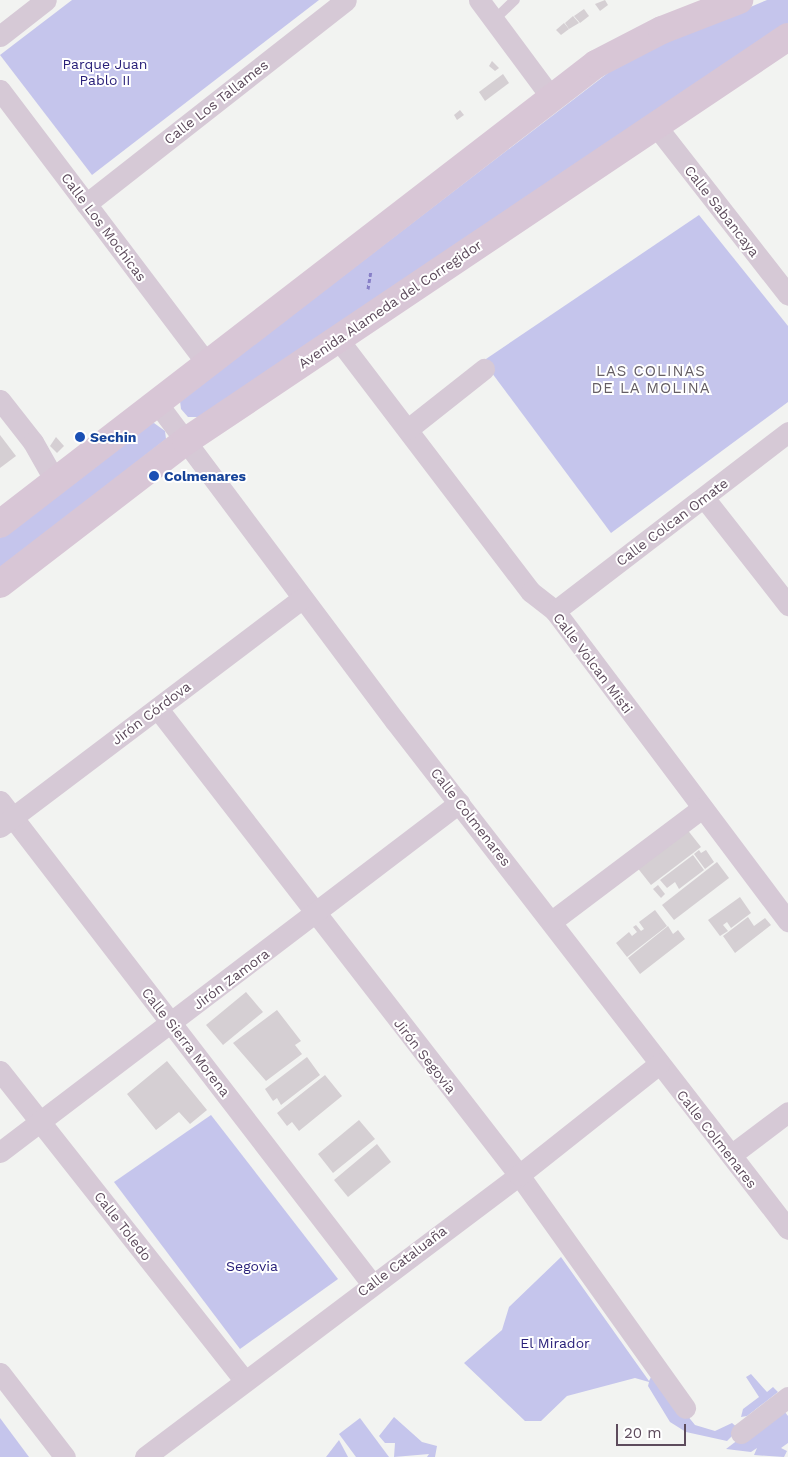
<!DOCTYPE html>
<html>
<head>
<meta charset="utf-8">
<style>
	body { margin:0 }
	#map { position:relative; width:788px; height:1457px; overflow:hidden; background:#f2f3f1; font-family:"Work Sans",sans-serif }
	div>[style] { position:absolute }
	.green>* { inset:0; background:#c5c5ec }
	.building>* { inset:0; background:#d5cfd3 }
	.path>* { height:3px; margin-top:-1.5px; transform-origin:0; background:repeating-linear-gradient(90deg,#877fc7 0 4px,transparent 0 6.5px) }
	.lane>* { height:10px; margin:-5px; padding:0 5px; transform-origin:5px; border-radius:5px; background:#d6c9d6 }
	.street>* { height:21px; margin:-10.5px; padding:0 10.5px; transform-origin:10.5px; border-radius:10.5px; background:#d6c9d6 }
	.secondary>* { height:28px; margin:-14px; padding:0 14px; transform-origin:14px; border-radius:14px; background:#d8c6d6 }
	.dots>* { width:14px; height:14px; translate:-50% -50%; box-sizing:border-box; border:2px solid #fff; border-radius:50% }
	span { translate:-50% -50%; white-space:nowrap; text-align:center; line-height:1.15; -webkit-text-stroke:4px #fff; paint-order:stroke }
	.park-label { font-size:14px; color:#292079 }
	.street-label { font-size:14px; color:#5d4b5c }
	.transit-label { font-size:14px; color:#164399; font-weight:700 }
	.left { translate:0 -50%; text-align:left }
	.neighbourhood-label { font-size:15px; color:#655e64; letter-spacing:1px }
	.scale { position:absolute; left:616px; top:1424px; width:70px; height:22px; box-sizing:border-box; border:2px solid #5d4b5c; border-top:0; padding-left:6px; font-size:15px; line-height:18px; white-space:nowrap; color:#5d4b5c; -webkit-text-stroke:4px #fff; paint-order:stroke }
</style>
</head>
<body>
<div id="map">
	<div class="green">
		<div style="clip-path:polygon(72px 0,319px 0,92px 175px,0 55px)"></div>
		<div style="clip-path:polygon(767px 0,788px 0,788px 23px,200px 417px,188px 417px,181px 409px,180px 401px,625px 60px)"></div>
		<div style="clip-path:polygon(699px 215px,788px 326px,788px 402px,611px 533px,483px 361px)"></div>
		<div style="clip-path:polygon(154px 423px,165px 431px,166px 439px,0 569px,0 538px,146px 425px)"></div>
		<div style="clip-path:polygon(211px 1115px,338px 1279px,240px 1349px,114px 1182px)"></div>
		<div style="clip-path:polygon(561px 1257px,649px 1381px,653px 1373px,695px 1425px,715px 1431px,732px 1423px,739px 1429px,727px 1441px,686px 1432px,670px 1422px,648px 1386px,649px 1382px,635px 1378px,567px 1396px,541px 1421px,525px 1421px,464px 1363px,502px 1330px,509px 1307px)"></div>
		<div style="clip-path:polygon(751px 1374px,767px 1392px,773px 1387px,778px 1392px,747px 1416px,741px 1417px,743px 1409px,759px 1397px,746px 1377px)"></div>
		<div style="clip-path:polygon(781px 1407px,788px 1416px,788px 1443px,781px 1448px,787px 1451px,784px 1457px,754px 1455px,757px 1448px,751px 1452px,726px 1449px)"></div>
		<div style="clip-path:polygon(394px 1417px,422px 1442px,437px 1446px,435px 1457px,427px 1457px,429px 1454px,394px 1457px,395px 1443px,385px 1443px,379px 1436px)"></div>
		<div style="clip-path:polygon(0 1418px,29px 1457px,0 1457px)"></div>
		<div style="clip-path:polygon(360px 1418px,389px 1457px,356px 1457px,339px 1434px)"></div>
		<div style="clip-path:polygon(339px 1440px,348px 1457px,326px 1457px)"></div>
	</div>
	<div class="building">
		<div style="clip-path:polygon(605px 0,608px 5px,600px 11px,595px 4px)"></div>
		<div style="clip-path:polygon(584px 9px,589px 16px,580px 23px,574px 16px)"></div>
		<div style="clip-path:polygon(573px 16px,579px 23px,569px 29px,565px 23px)"></div>
		<div style="clip-path:polygon(564px 23px,569px 29px,561px 35px,556px 30px)"></div>
		<div style="clip-path:polygon(492px 61px,499px 68px,495px 71px,489px 66px)"></div>
		<div style="clip-path:polygon(503px 74px,509px 83px,485px 101px,479px 92px)"></div>
		<div style="clip-path:polygon(460px 110px,464px 115px,457px 120px,454px 115px)"></div>
		<div style="clip-path:polygon(0 435px,16px 456px,0 468px)"></div>
		<div style="clip-path:polygon(56px 437px,64px 446px,57px 453px,50px 446px)"></div>
		<div style="clip-path:polygon(686px 828px,701px 847px,651px 885px,636px 866px)"></div>
		<div style="clip-path:polygon(699px 850px,701px 853px,706px 850px,714px 862px,705px 869px,694px 854px)"></div>
		<div style="clip-path:polygon(693px 855px,704px 870px,679px 889px,675px 882px,667px 888px,660px 880px)"></div>
		<div style="clip-path:polygon(717px 862px,729px 878px,674px 920px,662px 905px)"></div>
		<div style="clip-path:polygon(658px 885px,665px 894px,661px 898px,653px 889px)"></div>
		<div style="clip-path:polygon(740px 897px,751px 913px,731px 928px,727px 922px,723px 925px,728px 931px,720px 936px,708px 920px)"></div>
		<div style="clip-path:polygon(655px 910px,667px 926px,627px 957px,616px 943px,629px 932px,632px 936px,637px 932px,633px 927px,636px 925px,641px 931px,644px 929px,639px 922px)"></div>
		<div style="clip-path:polygon(748px 917px,754px 926px,765px 918px,771px 925px,735px 953px,723px 936px)"></div>
		<div style="clip-path:polygon(668px 926px,673px 934px,678px 930px,685px 939px,640px 974px,628px 958px)"></div>
		<div style="clip-path:polygon(246px 992px,263px 1012px,223px 1045px,206px 1025px)"></div>
		<div style="clip-path:polygon(277px 1010px,301px 1041px,295px 1045px,302px 1054px,266px 1081px,233px 1043px)"></div>
		<div style="clip-path:polygon(307px 1057px,320px 1075px,281px 1105px,277px 1098px,273px 1101px,265px 1089px)"></div>
		<div style="clip-path:polygon(167px 1061px,207px 1110px,190px 1124px,179px 1112px,156px 1130px,127px 1094px)"></div>
		<div style="clip-path:polygon(325px 1075px,342px 1096px,299px 1131px,292px 1122px,287px 1126px,277px 1113px)"></div>
		<div style="clip-path:polygon(359px 1120px,375px 1139px,333px 1173px,318px 1154px)"></div>
		<div style="clip-path:polygon(377px 1144px,391px 1162px,348px 1197px,334px 1180px)"></div>
	</div>
	<div class="path">
		<div style="left:368px;top:289px;width:19px;rotate:-81deg"></div>
	</div>
	<div class="lane">
		<div style="left:494px;top:20px;width:29px;rotate:-44deg"></div>
	</div>
	<div class="street">
		<div style="left:479px;top:0;width:121px;rotate:53.4deg"></div>
		<div style="left:0;top:36px;width:58px;rotate:-38deg"></div>
		<div style="left:0;top:90px;width:343px;rotate:52.9deg"></div>
		<div style="left:656px;top:126px;width:214px;rotate:52deg"></div>
		<div style="left:86px;top:204px;width:330px;rotate:-38.1deg"></div>
		<div style="left:338px;top:339px;width:318px;rotate:52.7deg"></div>
		<div style="left:531px;top:592px;width:31px;rotate:38deg"></div>
		<div style="left:555px;top:611px;width:388px;rotate:53.1deg"></div>
		<div style="left:0;top:400px;width:53px;rotate:51.8deg"></div>
		<div style="left:33px;top:442px;width:45px;rotate:60.6deg"></div>
		<div style="left:157px;top:403px;width:397px;rotate:53.2deg"></div>
		<div style="left:395px;top:721px;width:642px;rotate:52.27deg"></div>
		<div style="left:408px;top:429px;width:97px;rotate:-38.3deg"></div>
		<div style="left:705px;top:499px;width:135px;rotate:51.9deg"></div>
		<div style="left:555px;top:611px;width:294px;rotate:-37.5deg"></div>
		<div style="left:158px;top:709px;width:589px;rotate:52.24deg"></div>
		<div style="left:519px;top:1175px;width:286px;rotate:54.5deg"></div>
		<div style="left:0;top:801px;width:610px;rotate:52.4deg"></div>
		<div style="left:0;top:827px;width:378px;rotate:-37.1deg"></div>
		<div style="left:552px;top:921px;width:188px;rotate:-37deg"></div>
		<div style="left:0;top:1071px;width:395px;rotate:51.7deg"></div>
		<div style="left:0;top:1152px;width:577px;rotate:-37.25deg"></div>
		<div style="left:731px;top:1155px;width:71px;rotate:-37deg"></div>
		<div style="left:0;top:1373px;width:106px;rotate:52.3deg"></div>
		<div style="left:741px;top:1433px;width:59px;rotate:-37.5deg"></div>
		<div style="left:145px;top:1457px;width:468px;rotate:-37deg"></div>
		<div style="left:519px;top:1175px;width:179px;rotate:-38.4deg"></div>
	</div>
	<div class="secondary">
		<div style="left:0;top:524px;width:753px;rotate:-37.66deg"></div>
		<div style="left:596px;top:64px;width:74px;rotate:-27.3deg"></div>
		<div style="left:662px;top:30px;width:83px;rotate:-21.3deg"></div>
		<div style="left:0;top:584px;width:235px;rotate:-37.6deg"></div>
		<div style="left:186px;top:441px;width:725px;rotate:-33.87deg"></div>
	</div>
	<div class="dots">
		<div style="left:80px;top:437px;background:#1a4fb4"></div>
		<div style="left:154px;top:476px;background:#1a4fb4"></div>
	</div>
	<div class="park-label">
		<span style="left:105px;top:72px">Parque Juan<br>Pablo II</span>
		<span style="left:252px;top:1266px">Segovia</span>
		<span style="left:555px;top:1343px">El Mirador</span>
	</div>
	<div class="street-label">
		<span style="left:216px;top:102px;rotate:-38deg">Calle Los Tallames</span>
		<span style="left:722px;top:211px;rotate:52deg">Calle Sabancaya</span>
		<span style="left:104px;top:227px;rotate:53deg">Calle Los Mochicas</span>
		<span style="left:390px;top:304px;rotate:-34deg">Avenida Alameda del Corregidor</span>
		<span style="left:672px;top:522px;rotate:-37deg">Calle Colcan Omate</span>
		<span style="left:593px;top:663px;rotate:53deg">Calle Volcan Misti</span>
		<span style="left:151px;top:713px;rotate:-37deg">Jirón Córdova</span>
		<span style="left:471px;top:817px;rotate:52deg">Calle Colmenares</span>
		<span style="left:231px;top:979px;rotate:-37deg">Jirón Zamora</span>
		<span style="left:186px;top:1042px;rotate:52deg">Calle Sierra Morena</span>
		<span style="left:425px;top:1056px;rotate:52deg">Jirón Segovia</span>
		<span style="left:717px;top:1139px;rotate:52deg">Calle Colmenares</span>
		<span style="left:123px;top:1226px;rotate:52deg">Calle Toledo</span>
		<span style="left:402px;top:1261px;rotate:-37deg">Calle Cataluaña</span>
	</div>
	<div class="transit-label">
		<span class="left" style="left:90px;top:437px">Sechin</span>
		<span class="left" style="left:164px;top:476px">Colmenares</span>
	</div>
	<div class="neighbourhood-label">
		<span style="left:651px;top:380px">LAS COLINAS<br>DE LA MOLINA</span>
	</div>
	<div class="scale">20 m</div>
</div>
</body>
</html>
